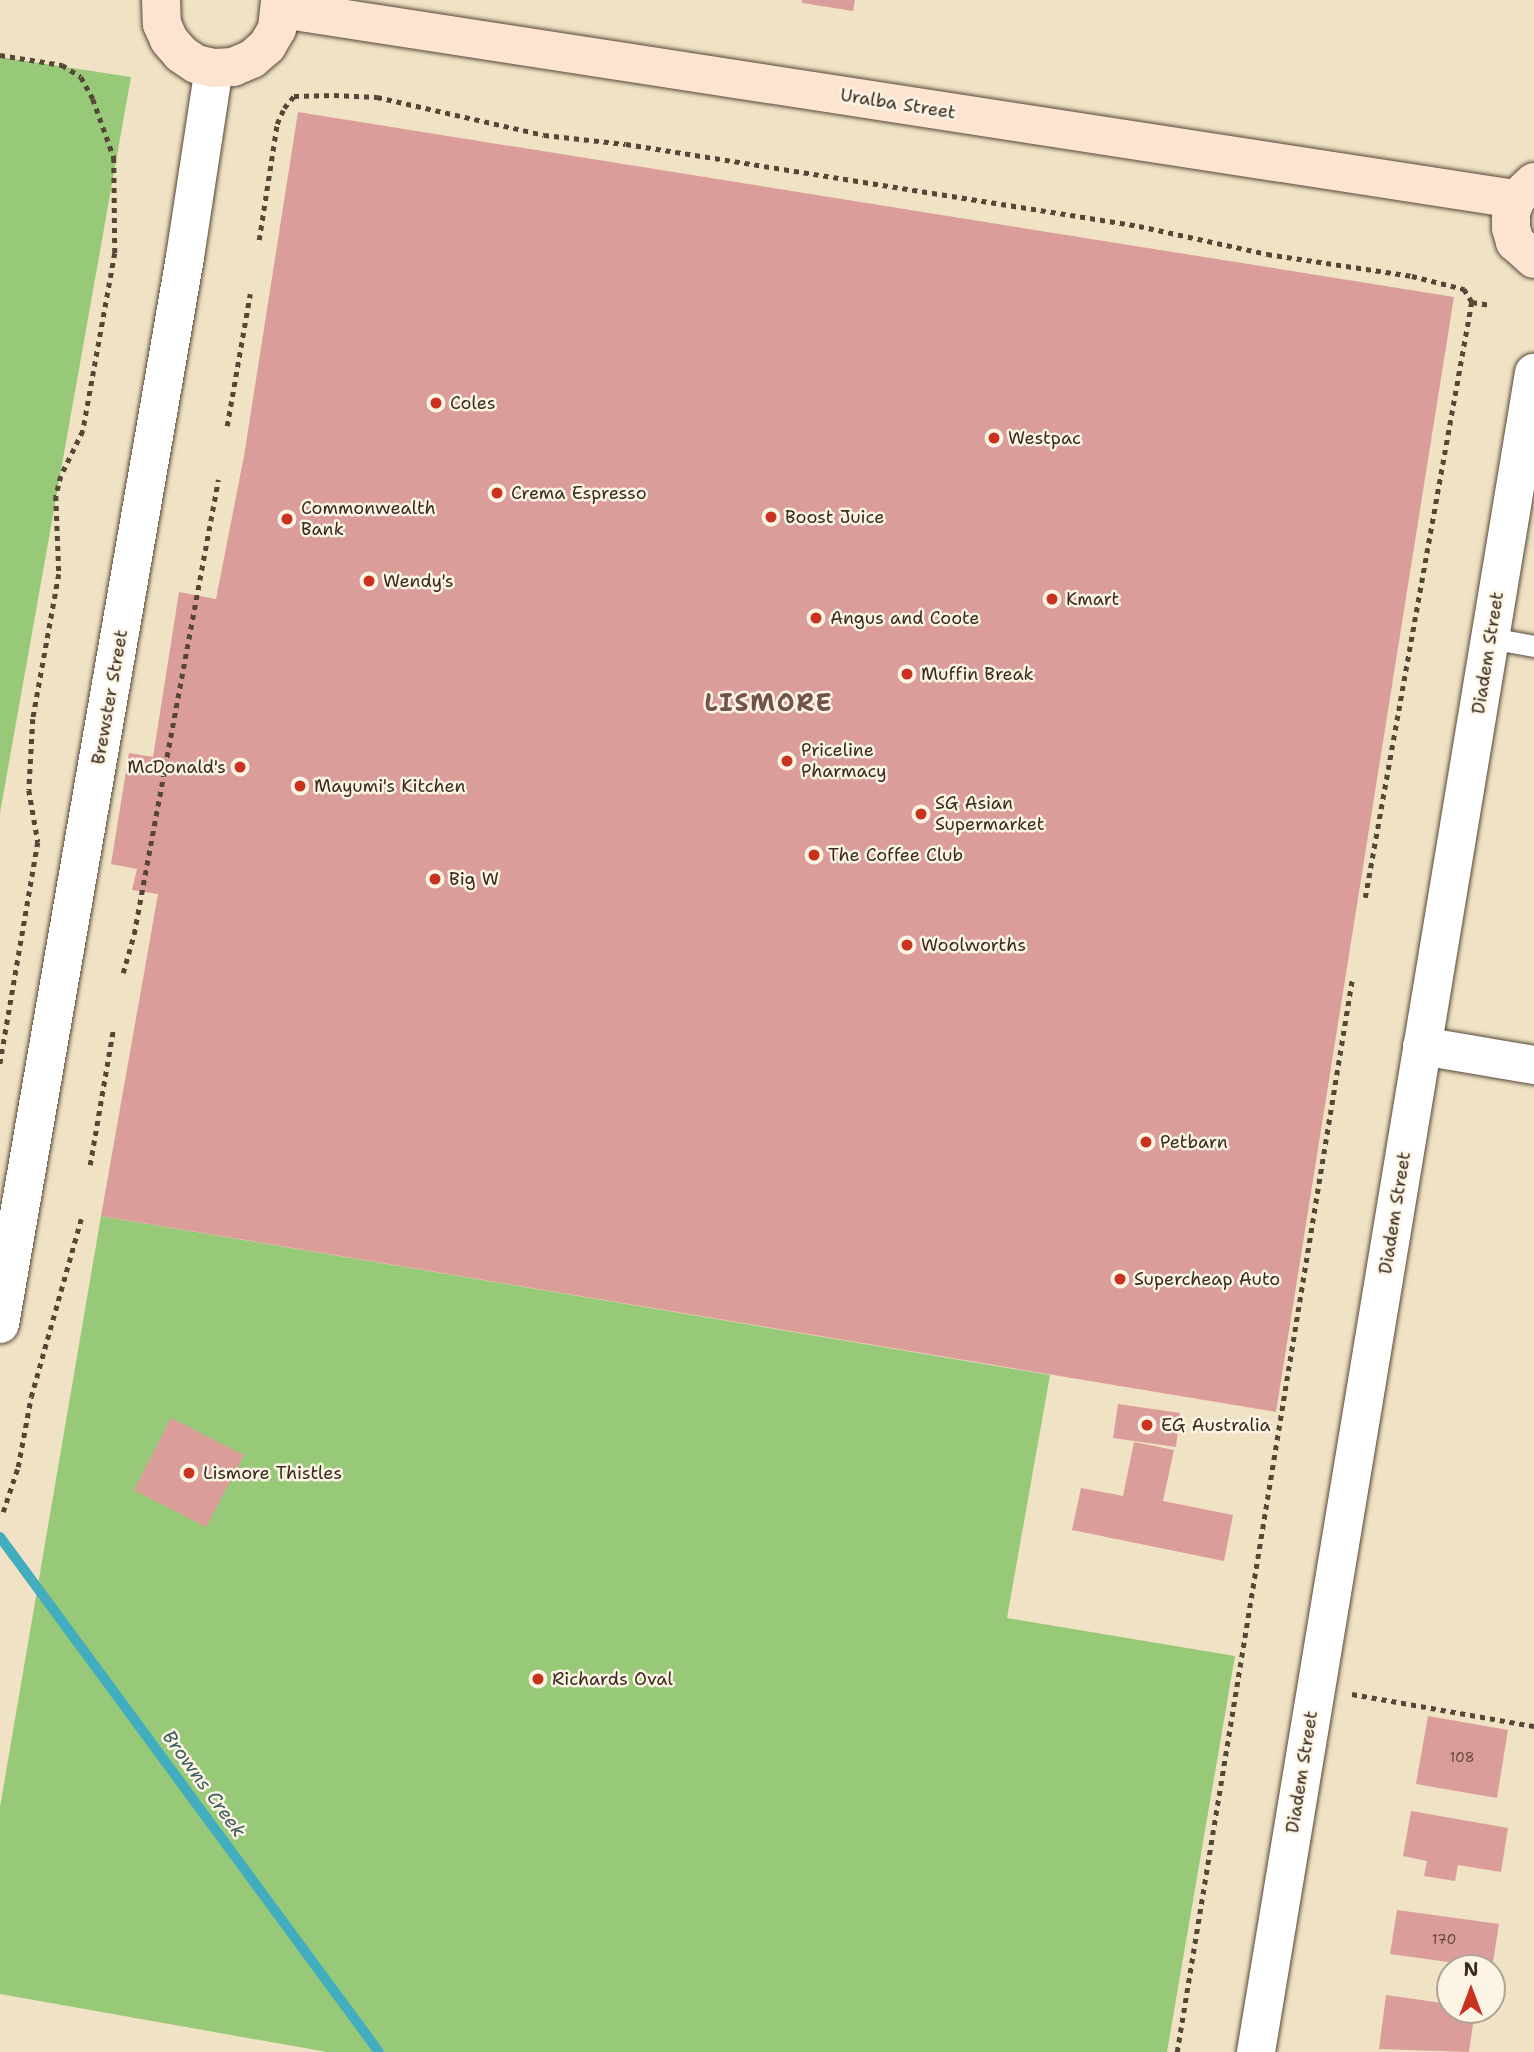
<!DOCTYPE html>
<html>
<head>
<meta charset="utf-8">
<style>
	body { margin:0 }
	#map { position:relative; width:1534px; height:2052px; overflow:hidden; background:#f0e3c5; font-family:"Shantell Sans",sans-serif }
	div>[style] { position:absolute }
	.green>* { inset:0; background:#98c979 }
	.stream>* { height:10px; margin:-5px; padding:0 5px; transform-origin:5px; border-radius:5px; background:#41adbf }
	.building>* { inset:0; background:#db9d9a }
	.path>* { height:4.5px; margin-top:-2.25px; transform-origin:0; background:repeating-linear-gradient(90deg,#564637 0 5px,transparent 0 10px) }
	.roads { filter:drop-shadow(0 0 2px #564637) drop-shadow(0 0 2px #564637) }
	.service>* { height:21px; margin:-10.5px; padding:0 10.5px; transform-origin:10.5px; border-radius:10.5px; background:#fff }
	.minor>* { height:38px; margin:-19px; padding:0 19px; transform-origin:19px; border-radius:19px; background:#fff }
	.tertiary>* { height:38px; margin:-19px; padding:0 19px; transform-origin:19px; border-radius:19px; background:#fff }
	.secondary>* { height:38px; margin:-19px; padding:0 19px; transform-origin:19px; border-radius:19px; background:#fde4d1 }
	.dots>* { width:19px; height:19px; translate:-50% -50%; box-sizing:border-box; border:4px solid #fcf5e5; border-radius:50% }
	span { translate:-50% -50%; white-space:nowrap; text-align:center; line-height:1.15; -webkit-text-stroke:5px #fcf5e5; paint-order:stroke }
	.number-label { font-size:14px; color:#63473d }
	.number-label span { -webkit-text-stroke-width:0 }
	.street-label { font-size:18px; color:#3b2a1e }
	.poi-label { font-size:18px; color:#3b2a1e }
	.left { translate:0 -50%; text-align:left }
	.right { translate:-100% -50%; text-align:right }
	.water-label { font-size:19px; color:#3d5e5e; font-style:italic }
	.district-label { font-size:24px; color:#735249; font-weight:700; letter-spacing:2px }
	.north { position:absolute; left:1436px; top:1954px; width:70px; height:70px; box-sizing:border-box; background:#fcf5e5; border:2px solid #afa495; border-radius:50%; rotate:0deg; font-size:19px; font-weight:700; line-height:28px; text-align:center; color:#3b2a1e }
	.north::after { content:''; display:block; margin:auto; width:24px; height:32px; background:#c8321e; clip-path:polygon(50% 0,100% 100%,50% 72%,0 100%) }
</style>
</head>
<body>
<div id="map">
	<div class="green">
		<div style="clip-path:polygon(0 57px,131px 77px,0 813px)"></div>
		<div style="clip-path:polygon(101px 1216px,1050px 1375px,1007px 1618px,1235px 1656px,1167px 2052px,327px 2052px,0 1994px,0 1807px)"></div>
	</div>
	<div class="stream">
		<div style="left:0;top:1537px;width:639px;rotate:53.65deg"></div>
	</div>
	<div class="building">
		<div style="clip-path:polygon(802px 0,855px 0,853px 11px,802px 3px)"></div>
		<div style="clip-path:polygon(298px 112px,1454px 297px,1276px 1412px,101px 1216px,158px 894px,132px 890px,137px 869px,111px 864px,129px 753px,153px 757px,179px 592px,216px 599px,244px 456px)"></div>
		<div style="clip-path:polygon(1118px 1404px,1180px 1413px,1176px 1447px,1113px 1438px)"></div>
		<div style="clip-path:polygon(171px 1418px,244px 1455px,206px 1527px,134px 1490px)"></div>
		<div style="clip-path:polygon(1134px 1442px,1174px 1450px,1163px 1501px,1233px 1515px,1224px 1561px,1072px 1530px,1081px 1488px,1123px 1496px)"></div>
		<div style="clip-path:polygon(1428px 1716px,1508px 1730px,1497px 1798px,1416px 1784px)"></div>
		<div style="clip-path:polygon(1411px 1811px,1508px 1828px,1501px 1872px,1458px 1865px,1455px 1881px,1424px 1876px,1427px 1861px,1403px 1856px)"></div>
		<div style="clip-path:polygon(1397px 1910px,1499px 1924px,1492px 1968px,1390px 1954px)"></div>
		<div style="clip-path:polygon(1386px 1995px,1450px 2004px,1450px 2010px,1475px 2010px,1469px 2052px,1379px 2049px)"></div>
	</div>
	<div class="path">
		<div style="left:0;top:55px;width:63px;rotate:9.2deg"></div>
		<div style="left:62px;top:65px;width:22px;rotate:32deg"></div>
		<div style="left:81px;top:77px;width:25px;rotate:61deg"></div>
		<div style="left:93px;top:99px;width:63px;rotate:70.4deg"></div>
		<div style="left:114px;top:158px;width:95px;rotate:89.4deg"></div>
		<div style="left:115px;top:253px;width:181px;rotate:100.2deg"></div>
		<div style="left:83px;top:431px;width:50px;rotate:116.1deg"></div>
		<div style="left:61px;top:476px;width:21px;rotate:104deg"></div>
		<div style="left:56px;top:496px;width:78px;rotate:87.8deg"></div>
		<div style="left:59px;top:574px;width:147px;rotate:100.2deg"></div>
		<div style="left:33px;top:719px;width:71px;rotate:93.2deg"></div>
		<div style="left:29px;top:790px;width:53px;rotate:80.2deg"></div>
		<div style="left:38px;top:842px;width:225px;rotate:99.7deg"></div>
		<div style="left:259px;top:240px;width:117px;rotate:-81.2deg"></div>
		<div style="left:277px;top:124px;width:17px;rotate:-66deg"></div>
		<div style="left:284px;top:108px;width:16px;rotate:-50deg"></div>
		<div style="left:294px;top:96px;width:40px;rotate:-1.4deg"></div>
		<div style="left:334px;top:95px;width:43px;rotate:2.7deg"></div>
		<div style="left:377px;top:97px;width:171px;rotate:12.8deg"></div>
		<div style="left:544px;top:135px;width:82px;rotate:6.3deg"></div>
		<div style="left:626px;top:144px;width:520px;rotate:9.08deg"></div>
		<div style="left:1139px;top:226px;width:131px;rotate:12.3deg"></div>
		<div style="left:1267px;top:254px;width:147px;rotate:8.6deg"></div>
		<div style="left:1412px;top:276px;width:54px;rotate:14deg"></div>
		<div style="left:1464px;top:289px;width:15px;rotate:58deg"></div>
		<div style="left:1472px;top:302px;width:608px;rotate:100.13deg"></div>
		<div style="left:1472px;top:302px;width:19px;rotate:9deg"></div>
		<div style="left:227px;top:426px;width:134px;rotate:-80.1deg"></div>
		<div style="left:123px;top:973px;width:41px;rotate:-74.2deg"></div>
		<div style="left:134px;top:934px;width:462px;rotate:-79.5deg"></div>
		<div style="left:90px;top:1165px;width:137px;rotate:-80.3deg"></div>
		<div style="left:3px;top:1512px;width:47px;rotate:-71.6deg"></div>
		<div style="left:18px;top:1467px;width:71px;rotate:-79.5deg"></div>
		<div style="left:31px;top:1397px;width:188px;rotate:-74.3deg"></div>
		<div style="left:1352px;top:1694px;width:185px;rotate:10deg"></div>
		<div style="left:1177px;top:2052px;width:1086px;rotate:-80.73deg"></div>
	</div>
	<div class="roads">
		<div class="service">
			<div style="left:1490px;top:638px;width:45px;rotate:10.3deg"></div>
		</div>
		<div class="minor">
			<div style="left:1422px;top:1046px;width:114px;rotate:9.6deg"></div>
		</div>
		<div class="tertiary">
			<div style="left:0;top:1324px;width:1083px;rotate:-80.16deg"></div>
			<div style="left:185px;top:257px;width:191px;rotate:-81.3deg"></div>
			<div style="left:1256px;top:2052px;width:1702px;rotate:-80.6deg"></div>
		</div>
		<div class="secondary">
			<div style="left:161px;top:0;width:24px;rotate:88deg"></div>
			<div style="left:162px;top:24px;width:17px;rotate:66deg"></div>
			<div style="left:169px;top:40px;width:18px;rotate:49deg"></div>
			<div style="left:181px;top:54px;width:18px;rotate:34deg"></div>
			<div style="left:196px;top:64px;width:18px;rotate:13deg"></div>
			<div style="left:214px;top:68px;width:19px;rotate:-3deg"></div>
			<div style="left:233px;top:67px;width:21px;rotate:-23deg"></div>
			<div style="left:252px;top:59px;width:20px;rotate:-41deg"></div>
			<div style="left:267px;top:46px;width:20px;rotate:-60deg"></div>
			<div style="left:277px;top:29px;width:29px;rotate:-84deg"></div>
			<div style="left:281px;top:9px;width:1250px;rotate:8.75deg"></div>
			<div style="left:1534px;top:182px;width:25px;rotate:137deg"></div>
			<div style="left:1516px;top:199px;width:15px;rotate:110deg"></div>
			<div style="left:1511px;top:213px;width:15px;rotate:90deg"></div>
			<div style="left:1511px;top:228px;width:15px;rotate:74deg"></div>
			<div style="left:1515px;top:242px;width:25px;rotate:42deg"></div>
		</div>
	</div>
	<div class="dots">
		<div style="left:436px;top:403px;background:#c8321e"></div>
		<div style="left:994px;top:438px;background:#c8321e"></div>
		<div style="left:497px;top:493px;background:#c8321e"></div>
		<div style="left:771px;top:517px;background:#c8321e"></div>
		<div style="left:287px;top:519px;background:#c8321e"></div>
		<div style="left:369px;top:581px;background:#c8321e"></div>
		<div style="left:1052px;top:599px;background:#c8321e"></div>
		<div style="left:816px;top:618px;background:#c8321e"></div>
		<div style="left:907px;top:674px;background:#c8321e"></div>
		<div style="left:787px;top:761px;background:#c8321e"></div>
		<div style="left:240px;top:767px;background:#c8321e"></div>
		<div style="left:300px;top:786px;background:#c8321e"></div>
		<div style="left:921px;top:814px;background:#c8321e"></div>
		<div style="left:814px;top:855px;background:#c8321e"></div>
		<div style="left:435px;top:879px;background:#c8321e"></div>
		<div style="left:907px;top:945px;background:#c8321e"></div>
		<div style="left:1146px;top:1142px;background:#c8321e"></div>
		<div style="left:1120px;top:1279px;background:#c8321e"></div>
		<div style="left:1147px;top:1425px;background:#c8321e"></div>
		<div style="left:189px;top:1473px;background:#c8321e"></div>
		<div style="left:538px;top:1679px;background:#c8321e"></div>
	</div>
	<div class="number-label">
		<span style="left:1462px;top:1757px">108</span>
		<span style="left:1444px;top:1939px">170</span>
	</div>
	<div class="street-label">
		<span style="left:898px;top:104px;rotate:9deg">Uralba Street</span>
		<span style="left:1488px;top:653px;rotate:-81deg">Diadem Street</span>
		<span style="left:110px;top:697px;rotate:-80deg">Brewster Street</span>
		<span style="left:1395px;top:1213px;rotate:-81deg">Diadem Street</span>
		<span style="left:1302px;top:1772px;rotate:-81deg">Diadem Street</span>
	</div>
	<div class="poi-label">
		<span class="left" style="left:450px;top:403px">Coles</span>
		<span class="left" style="left:1008px;top:438px">Westpac</span>
		<span class="left" style="left:511px;top:493px">Crema Espresso</span>
		<span class="left" style="left:301px;top:519px">Commonwealth<br>Bank</span>
		<span class="left" style="left:785px;top:517px">Boost Juice</span>
		<span class="left" style="left:383px;top:581px">Wendy's</span>
		<span class="left" style="left:1066px;top:599px">Kmart</span>
		<span class="left" style="left:830px;top:618px">Angus and Coote</span>
		<span class="left" style="left:921px;top:674px">Muffin Break</span>
		<span class="left" style="left:801px;top:761px">Priceline<br>Pharmacy</span>
		<span class="right" style="left:226px;top:767px">McDonald's</span>
		<span class="left" style="left:314px;top:786px">Mayumi's Kitchen</span>
		<span class="left" style="left:935px;top:814px">SG Asian<br>Supermarket</span>
		<span class="left" style="left:828px;top:855px">The Coffee Club</span>
		<span class="left" style="left:449px;top:879px">Big W</span>
		<span class="left" style="left:921px;top:945px">Woolworths</span>
		<span class="left" style="left:1160px;top:1142px">Petbarn</span>
		<span class="left" style="left:1134px;top:1279px">Supercheap Auto</span>
		<span class="left" style="left:1161px;top:1425px">EG Australia</span>
		<span class="left" style="left:203px;top:1473px">Lismore Thistles</span>
		<span class="left" style="left:552px;top:1679px">Richards Oval</span>
	</div>
	<div class="water-label">
		<span style="left:204px;top:1784px;rotate:54deg">Browns Creek</span>
	</div>
	<div class="district-label">
		<span style="left:769px;top:704px">LISMORE</span>
	</div>
	<div class="north">N</div>
</div>
</body>
</html>
